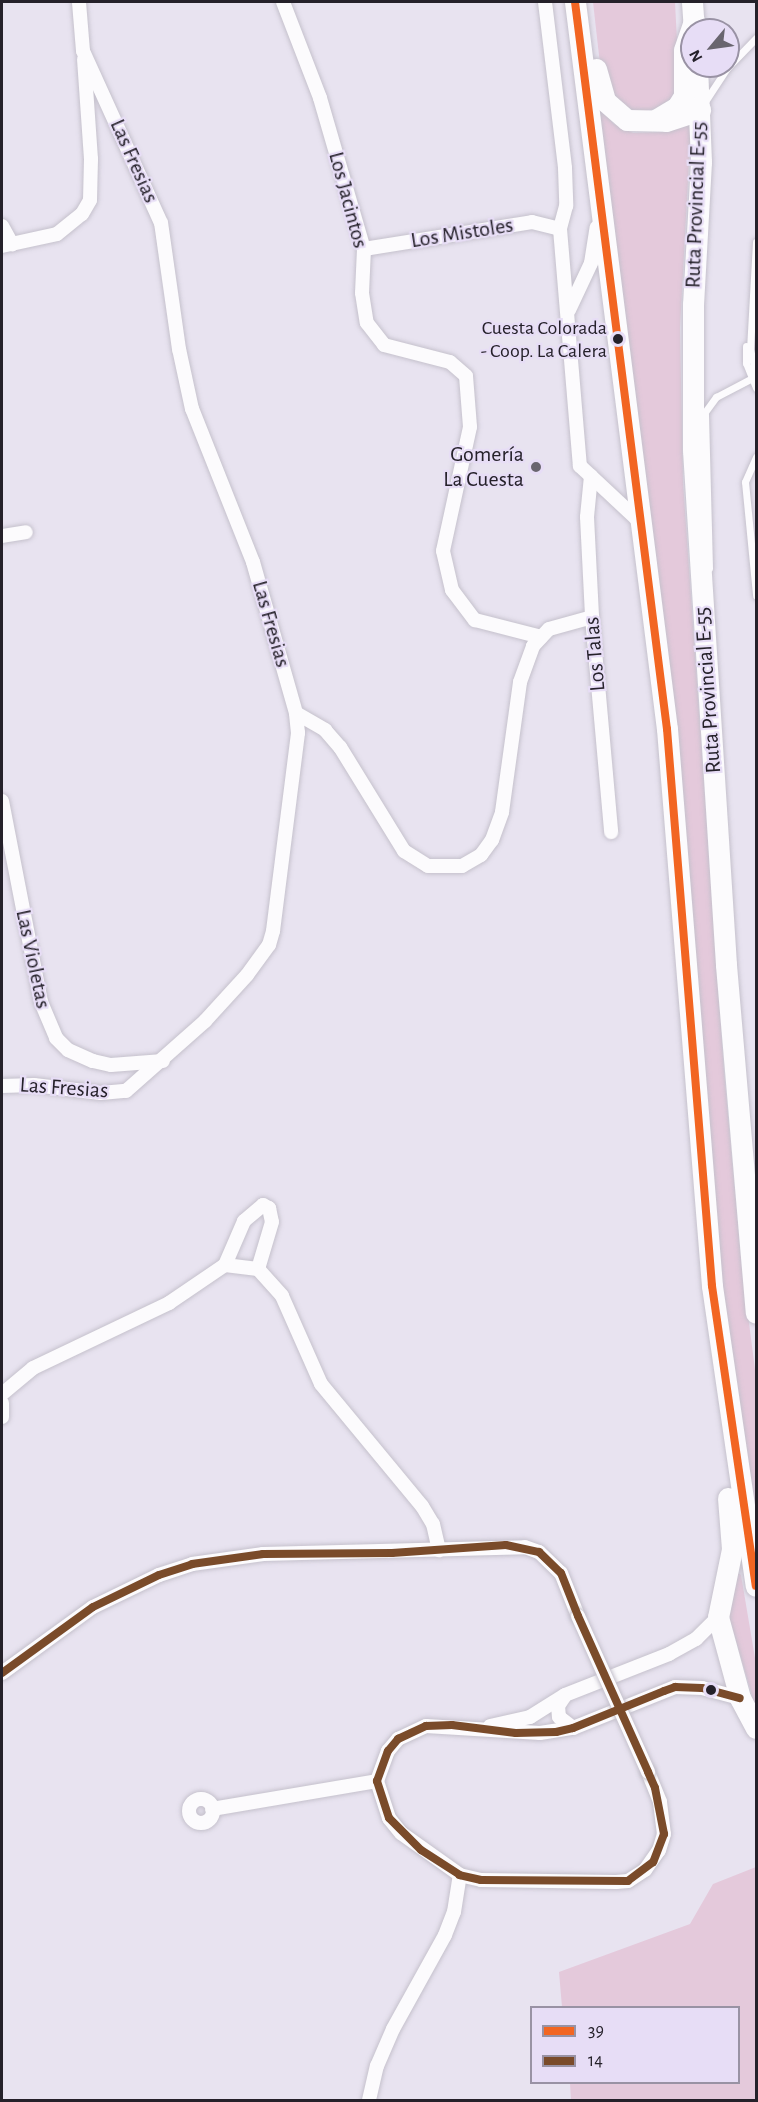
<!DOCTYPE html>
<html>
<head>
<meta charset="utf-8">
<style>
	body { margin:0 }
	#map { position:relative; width:758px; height:2102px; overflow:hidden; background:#e8e3f0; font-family:"Alegreya Sans",sans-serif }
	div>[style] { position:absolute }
	.green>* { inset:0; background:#e4c9db }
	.roads { filter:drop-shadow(0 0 2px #c5c1cc) drop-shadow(0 0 2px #c5c1cc) }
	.lane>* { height:7px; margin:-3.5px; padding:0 3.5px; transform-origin:3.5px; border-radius:3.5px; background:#fcfbfd }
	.street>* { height:14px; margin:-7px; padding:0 7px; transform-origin:7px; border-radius:7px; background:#fcfbfd }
	.street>.ring { margin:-7px; padding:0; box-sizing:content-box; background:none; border:14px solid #fcfbfd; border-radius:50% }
	.primary>* { height:21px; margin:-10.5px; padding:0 10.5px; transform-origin:10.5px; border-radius:10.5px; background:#fcfbfd }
	.bridges { filter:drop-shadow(0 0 2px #c5c1cc) drop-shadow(0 0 2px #c5c1cc) }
	.street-bridge>* { height:14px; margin:-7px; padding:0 7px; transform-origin:7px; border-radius:7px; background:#fcfbfd }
	.bus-1>* { height:8px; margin:-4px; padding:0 4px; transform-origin:4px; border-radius:4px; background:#f26522 }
	.bus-2>* { height:8px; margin:-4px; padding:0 4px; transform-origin:4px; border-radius:4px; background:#7a4b2a }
	.dots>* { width:16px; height:16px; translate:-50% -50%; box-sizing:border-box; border:3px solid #e7ddf6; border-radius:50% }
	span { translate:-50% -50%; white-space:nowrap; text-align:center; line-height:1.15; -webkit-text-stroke:4.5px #e7ddf6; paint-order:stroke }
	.bus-label { font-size:20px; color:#25212a }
	.right { translate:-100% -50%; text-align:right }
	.street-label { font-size:22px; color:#25212a }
	.poi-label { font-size:22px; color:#25212a }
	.frame { position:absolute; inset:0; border:3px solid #25212a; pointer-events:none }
	.legend { position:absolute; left:530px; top:2006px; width:210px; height:78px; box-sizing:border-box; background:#e7ddf6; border:2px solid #9992a4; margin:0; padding:8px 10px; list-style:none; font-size:18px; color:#25212a }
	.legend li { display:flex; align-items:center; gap:12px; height:30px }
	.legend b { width:30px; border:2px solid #9992a4 }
	.north { position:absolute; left:680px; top:18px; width:60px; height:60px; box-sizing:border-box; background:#e7ddf6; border:2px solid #9992a4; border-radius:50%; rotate:241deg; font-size:16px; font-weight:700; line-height:24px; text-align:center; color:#25212a }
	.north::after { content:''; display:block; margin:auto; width:21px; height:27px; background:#69656f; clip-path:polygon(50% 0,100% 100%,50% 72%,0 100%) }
</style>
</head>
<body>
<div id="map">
	<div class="green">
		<div style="clip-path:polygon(593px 2px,675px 2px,679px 80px,672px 98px,655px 109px,637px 113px,617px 103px,600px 64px)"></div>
		<div style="clip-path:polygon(598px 108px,614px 124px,633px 133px,667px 132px,691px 124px,680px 328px,683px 482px,724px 1071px,742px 1269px,756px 1377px,756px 1538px,722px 1293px)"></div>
		<div style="clip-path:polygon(737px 1572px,741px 1575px,756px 1664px,756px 1709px,729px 1617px)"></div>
		<div style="clip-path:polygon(756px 1867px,756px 2100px,571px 2100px,570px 2083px,738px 2082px,738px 2008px,562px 2007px,559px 1972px,690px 1924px,713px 1884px)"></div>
	</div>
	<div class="roads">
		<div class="lane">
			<div style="left:704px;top:103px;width:42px;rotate:-56.7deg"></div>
			<div style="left:727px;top:68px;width:42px;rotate:-46deg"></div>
			<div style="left:756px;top:242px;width:107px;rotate:93.2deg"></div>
			<div style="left:750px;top:349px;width:26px;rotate:77deg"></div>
			<div style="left:746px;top:346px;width:17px;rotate:90deg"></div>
			<div style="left:746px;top:363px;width:27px;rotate:68deg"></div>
			<div style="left:756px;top:457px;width:27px;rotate:114deg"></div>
			<div style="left:745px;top:482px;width:114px;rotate:84.4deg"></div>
			<div style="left:709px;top:568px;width:156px;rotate:-91.5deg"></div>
			<div style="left:705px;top:412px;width:19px;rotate:-54deg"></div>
			<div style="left:716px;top:397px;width:45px;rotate:-27.7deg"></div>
		</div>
		<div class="street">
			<div style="left:283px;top:2px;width:103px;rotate:68.9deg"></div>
			<div style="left:320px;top:98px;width:157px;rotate:73.8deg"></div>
			<div style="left:364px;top:249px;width:44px;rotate:92.6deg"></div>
			<div style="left:362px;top:293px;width:30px;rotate:81deg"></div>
			<div style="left:367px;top:323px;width:28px;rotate:52deg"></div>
			<div style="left:384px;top:345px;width:68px;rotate:14.4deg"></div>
			<div style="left:450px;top:362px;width:21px;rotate:41deg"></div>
			<div style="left:466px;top:376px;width:51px;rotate:85.5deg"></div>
			<div style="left:470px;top:427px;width:127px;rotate:102.3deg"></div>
			<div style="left:443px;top:551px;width:40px;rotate:77deg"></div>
			<div style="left:452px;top:590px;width:38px;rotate:53deg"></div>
			<div style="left:475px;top:620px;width:68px;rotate:14.4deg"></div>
			<div style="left:545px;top:2px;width:167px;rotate:83.1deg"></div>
			<div style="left:565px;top:168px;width:38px;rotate:88deg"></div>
			<div style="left:566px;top:206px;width:24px;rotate:105deg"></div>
			<div style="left:560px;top:229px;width:238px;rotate:85.2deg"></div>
			<div style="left:580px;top:466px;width:81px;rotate:43deg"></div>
			<div style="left:2px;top:226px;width:21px;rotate:61deg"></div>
			<div style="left:2px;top:246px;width:56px;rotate:-12.3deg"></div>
			<div style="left:57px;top:234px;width:32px;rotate:-39deg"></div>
			<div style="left:82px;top:214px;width:16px;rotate:-60deg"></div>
			<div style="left:90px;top:200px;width:41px;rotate:-88.6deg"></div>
			<div style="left:91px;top:159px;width:100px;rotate:-94deg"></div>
			<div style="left:364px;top:249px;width:170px;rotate:-9.1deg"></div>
			<div style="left:532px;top:222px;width:29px;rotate:14deg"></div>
			<div style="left:569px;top:310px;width:52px;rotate:-64.9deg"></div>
			<div style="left:591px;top:263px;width:36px;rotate:-81deg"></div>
			<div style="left:591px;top:476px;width:41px;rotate:95.6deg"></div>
			<div style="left:587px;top:517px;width:100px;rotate:87.1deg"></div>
			<div style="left:592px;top:617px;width:216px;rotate:84.9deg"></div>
			<div style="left:2px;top:536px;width:24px;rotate:-9deg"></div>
			<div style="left:296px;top:713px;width:34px;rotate:30deg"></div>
			<div style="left:325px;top:730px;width:23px;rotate:49deg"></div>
			<div style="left:340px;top:747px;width:122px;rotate:58.4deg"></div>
			<div style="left:404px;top:851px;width:28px;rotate:32deg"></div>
			<div style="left:428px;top:866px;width:34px"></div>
			<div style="left:462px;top:866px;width:22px;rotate:-30deg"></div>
			<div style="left:481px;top:855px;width:19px;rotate:-54deg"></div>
			<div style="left:492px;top:840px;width:30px;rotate:-70deg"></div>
			<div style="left:502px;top:812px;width:131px;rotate:-82.1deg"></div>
			<div style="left:520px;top:682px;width:38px;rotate:-70deg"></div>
			<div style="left:533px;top:646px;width:23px;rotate:-47deg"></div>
			<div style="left:549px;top:629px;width:45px;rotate:-15.6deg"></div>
			<div style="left:2px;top:801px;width:205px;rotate:79deg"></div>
			<div style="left:41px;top:1002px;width:39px;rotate:67deg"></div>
			<div style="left:56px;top:1038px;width:17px;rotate:45deg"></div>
			<div style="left:68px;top:1050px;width:27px;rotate:24deg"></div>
			<div style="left:93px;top:1061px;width:18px;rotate:13deg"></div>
			<div style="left:111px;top:1065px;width:52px;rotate:-4.4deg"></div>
			<div style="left:2px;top:1086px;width:32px;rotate:-2deg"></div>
			<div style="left:34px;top:1085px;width:67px;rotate:6.8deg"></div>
			<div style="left:101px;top:1093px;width:25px;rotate:-5deg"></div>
			<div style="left:126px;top:1091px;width:106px;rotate:-41.5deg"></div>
			<div style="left:205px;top:1021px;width:62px;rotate:-47.6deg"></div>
			<div style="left:247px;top:975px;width:37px;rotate:-54deg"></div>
			<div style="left:269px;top:945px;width:15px;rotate:-74deg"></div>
			<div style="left:273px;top:931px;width:200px;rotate:-82.8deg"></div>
			<div style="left:298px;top:733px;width:20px;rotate:-96deg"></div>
			<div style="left:296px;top:713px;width:157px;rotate:-105.9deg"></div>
			<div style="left:253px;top:562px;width:165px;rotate:-111.7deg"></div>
			<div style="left:192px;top:409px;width:61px;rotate:-102.2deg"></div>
			<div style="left:179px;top:349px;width:127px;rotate:-98.1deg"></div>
			<div style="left:161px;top:223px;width:189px;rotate:-114.4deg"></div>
			<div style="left:83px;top:51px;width:49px;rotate:-94.7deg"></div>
			<div style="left:225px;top:1265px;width:48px;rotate:-66.6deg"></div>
			<div style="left:244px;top:1221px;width:25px;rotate:-40deg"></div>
			<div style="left:263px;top:1205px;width:7px;rotate:27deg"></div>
			<div style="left:269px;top:1208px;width:14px;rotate:78deg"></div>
			<div style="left:272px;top:1222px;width:49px;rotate:106.6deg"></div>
			<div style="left:2px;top:1394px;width:40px;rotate:-40deg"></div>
			<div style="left:33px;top:1368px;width:151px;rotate:-25.5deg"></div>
			<div style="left:169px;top:1303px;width:68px;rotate:-34.2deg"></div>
			<div style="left:225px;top:1265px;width:33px;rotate:7deg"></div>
			<div style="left:258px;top:1269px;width:36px;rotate:48deg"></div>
			<div style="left:282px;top:1296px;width:96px;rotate:66.1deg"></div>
			<div style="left:321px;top:1384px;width:158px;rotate:50.4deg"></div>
			<div style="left:422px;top:1506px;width:21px;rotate:59deg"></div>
			<div style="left:433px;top:1524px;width:27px;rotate:77deg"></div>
			<div style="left:2px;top:1403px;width:14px;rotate:90deg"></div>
			<div style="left:2px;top:1673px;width:112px;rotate:-36deg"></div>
			<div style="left:93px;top:1607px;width:73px;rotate:-25.9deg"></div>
			<div style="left:159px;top:1575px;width:35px;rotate:-18deg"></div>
			<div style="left:192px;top:1564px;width:72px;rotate:-8deg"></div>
			<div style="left:263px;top:1554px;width:262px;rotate:-1.5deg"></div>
			<div style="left:525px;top:1547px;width:15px;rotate:20deg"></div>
			<div style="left:539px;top:1552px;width:30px;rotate:44deg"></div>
			<div style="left:561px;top:1573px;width:46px;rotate:68.4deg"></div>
			<div style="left:564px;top:1697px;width:11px;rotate:124deg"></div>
			<div style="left:558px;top:1706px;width:11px;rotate:85deg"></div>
			<div style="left:559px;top:1717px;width:18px;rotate:38deg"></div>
			<div style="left:490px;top:1726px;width:41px;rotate:-12.7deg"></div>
			<div style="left:530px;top:1717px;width:41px;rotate:-32.2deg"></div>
			<div style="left:565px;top:1695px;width:112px;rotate:-21.5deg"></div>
			<div style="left:669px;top:1654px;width:31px;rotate:-29deg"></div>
			<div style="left:696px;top:1639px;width:31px;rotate:-45deg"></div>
			<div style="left:648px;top:1772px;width:32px;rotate:68deg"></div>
			<div style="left:660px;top:1802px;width:32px;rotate:83deg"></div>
			<div style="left:664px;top:1834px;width:17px;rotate:107deg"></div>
			<div style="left:659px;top:1850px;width:24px;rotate:125deg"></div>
			<div style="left:645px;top:1870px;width:20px;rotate:147deg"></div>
			<div style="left:628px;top:1881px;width:12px;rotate:175deg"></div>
			<div style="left:616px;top:1882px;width:135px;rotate:-179.2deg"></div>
			<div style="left:481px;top:1880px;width:22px;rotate:-167deg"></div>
			<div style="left:460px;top:1875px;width:72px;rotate:-144.6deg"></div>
			<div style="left:401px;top:1833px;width:19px;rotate:-129deg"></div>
			<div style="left:389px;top:1818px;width:39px;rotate:-108deg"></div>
			<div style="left:377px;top:1781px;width:32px;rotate:-70deg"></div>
			<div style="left:388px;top:1751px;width:16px;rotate:-50deg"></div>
			<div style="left:398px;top:1739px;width:31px;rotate:-25deg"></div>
			<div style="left:426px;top:1726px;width:114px;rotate:3.5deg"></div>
			<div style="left:540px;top:1733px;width:33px;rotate:-9deg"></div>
			<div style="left:573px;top:1728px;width:110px;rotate:-21.9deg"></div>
			<div style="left:675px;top:1687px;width:27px;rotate:2deg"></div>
			<div style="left:702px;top:1688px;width:39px;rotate:15deg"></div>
			<div class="ring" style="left:189px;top:1799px;width:10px;height:10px"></div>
			<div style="left:212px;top:1809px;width:167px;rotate:-9.6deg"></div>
			<div style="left:369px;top:2100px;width:35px;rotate:-77deg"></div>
			<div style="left:377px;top:2066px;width:40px;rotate:-66.6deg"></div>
			<div style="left:393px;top:2029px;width:107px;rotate:-61deg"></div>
			<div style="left:445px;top:1935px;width:25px;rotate:-69deg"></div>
			<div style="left:454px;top:1912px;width:37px;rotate:-81deg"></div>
		</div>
		<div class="primary">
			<div style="left:575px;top:2px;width:733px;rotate:82.79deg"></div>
			<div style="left:667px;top:729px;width:559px;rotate:85.38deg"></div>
			<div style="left:712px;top:1286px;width:303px;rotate:81.7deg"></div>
			<div style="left:692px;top:2px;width:28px;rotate:86deg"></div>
			<div style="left:697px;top:66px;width:96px;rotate:87.6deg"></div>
			<div style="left:701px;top:162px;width:142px;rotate:93.2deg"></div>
			<div style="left:693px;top:304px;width:146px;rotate:90deg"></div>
			<div style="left:693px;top:450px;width:516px;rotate:86.33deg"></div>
			<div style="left:726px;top:965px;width:349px;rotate:85.1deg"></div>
			<div style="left:596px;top:69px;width:33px;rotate:74deg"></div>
			<div style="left:605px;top:101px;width:29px;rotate:41deg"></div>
			<div style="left:627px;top:120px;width:39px;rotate:1deg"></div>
			<div style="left:666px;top:121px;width:36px;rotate:-18deg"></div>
			<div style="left:657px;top:119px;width:23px;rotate:-31deg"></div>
			<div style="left:677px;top:107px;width:13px;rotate:-58deg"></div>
			<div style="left:684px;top:96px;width:46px;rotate:-90deg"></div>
			<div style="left:684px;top:50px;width:31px;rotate:-71deg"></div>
			<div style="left:728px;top:1498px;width:51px;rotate:85.5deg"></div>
			<div style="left:732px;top:1549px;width:69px;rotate:101.6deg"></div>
			<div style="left:718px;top:1617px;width:84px;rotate:74.8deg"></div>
			<div style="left:740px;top:1698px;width:34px;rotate:62deg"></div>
		</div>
	</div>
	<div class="bridges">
		<div class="street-bridge">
			<div style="left:578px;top:1616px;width:171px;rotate:65.8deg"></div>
		</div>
	</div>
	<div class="bus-1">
		<div style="left:575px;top:2px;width:733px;rotate:82.79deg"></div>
		<div style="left:667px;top:729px;width:559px;rotate:85.38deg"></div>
		<div style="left:712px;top:1286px;width:303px;rotate:81.7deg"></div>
	</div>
	<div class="bus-2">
		<div style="left:2px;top:1673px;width:112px;rotate:-36deg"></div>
		<div style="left:93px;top:1607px;width:73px;rotate:-25.9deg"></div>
		<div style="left:159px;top:1575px;width:35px;rotate:-18deg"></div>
		<div style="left:192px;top:1564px;width:72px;rotate:-8deg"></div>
		<div style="left:263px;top:1554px;width:129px;rotate:-0.4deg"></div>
		<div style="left:392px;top:1553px;width:114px;rotate:-4deg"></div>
		<div style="left:506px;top:1545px;width:34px;rotate:12deg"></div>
		<div style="left:539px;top:1552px;width:30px;rotate:44deg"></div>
		<div style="left:561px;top:1573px;width:46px;rotate:68.4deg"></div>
		<div style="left:578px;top:1616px;width:171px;rotate:65.8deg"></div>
		<div style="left:648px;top:1772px;width:17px;rotate:66deg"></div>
		<div style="left:655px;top:1788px;width:47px;rotate:78.9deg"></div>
		<div style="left:664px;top:1834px;width:30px;rotate:111deg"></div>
		<div style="left:653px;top:1862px;width:31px;rotate:143deg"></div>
		<div style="left:628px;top:1881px;width:147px;rotate:-179.6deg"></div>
		<div style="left:481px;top:1880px;width:22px;rotate:-167deg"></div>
		<div style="left:460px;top:1875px;width:46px;rotate:-147.3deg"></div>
		<div style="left:421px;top:1850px;width:45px;rotate:-135deg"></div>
		<div style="left:389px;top:1818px;width:39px;rotate:-108deg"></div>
		<div style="left:377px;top:1781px;width:32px;rotate:-70deg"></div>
		<div style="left:388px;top:1751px;width:16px;rotate:-50deg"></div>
		<div style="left:398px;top:1739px;width:31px;rotate:-25deg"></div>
		<div style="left:426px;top:1726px;width:26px;rotate:-2deg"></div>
		<div style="left:452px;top:1725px;width:64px;rotate:7.1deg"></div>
		<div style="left:516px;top:1733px;width:40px;rotate:-1.4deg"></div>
		<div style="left:556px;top:1732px;width:17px;rotate:-13deg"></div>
		<div style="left:573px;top:1728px;width:98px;rotate:-22.1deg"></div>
		<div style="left:664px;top:1691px;width:12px;rotate:-20deg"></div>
		<div style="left:675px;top:1687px;width:27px;rotate:2deg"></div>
		<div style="left:702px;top:1688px;width:39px;rotate:15deg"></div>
	</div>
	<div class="dots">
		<div style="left:618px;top:339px;background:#25212a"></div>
		<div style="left:536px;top:467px;background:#69656f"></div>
		<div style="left:711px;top:1690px;background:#25212a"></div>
	</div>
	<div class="bus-label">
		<span class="right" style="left:607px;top:340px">Cuesta Colorada<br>- Coop. La Calera</span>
	</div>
	<div class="street-label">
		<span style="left:134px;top:161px;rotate:66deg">Las Fresias</span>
		<span style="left:348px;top:200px;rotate:75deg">Los Jacintos</span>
		<span style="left:696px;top:205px;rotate:-88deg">Ruta Provincial E-55</span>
		<span style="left:462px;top:233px;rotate:-9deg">Los Mistoles</span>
		<span style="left:271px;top:624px;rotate:74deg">Las Fresias</span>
		<span style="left:595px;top:654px;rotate:-95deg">Los Talas</span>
		<span style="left:708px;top:690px;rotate:-94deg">Ruta Provincial E-55</span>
		<span style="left:33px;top:959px;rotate:78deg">Las Violetas</span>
		<span style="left:64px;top:1088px;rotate:4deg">Las Fresias</span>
	</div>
	<div class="poi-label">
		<span class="right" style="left:524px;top:467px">Gomería<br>La Cuesta</span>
	</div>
	<div class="frame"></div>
	<ul class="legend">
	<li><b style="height:8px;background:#f26522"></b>39</li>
	<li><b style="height:8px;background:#7a4b2a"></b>14</li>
	</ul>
	<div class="north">N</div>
</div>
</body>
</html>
